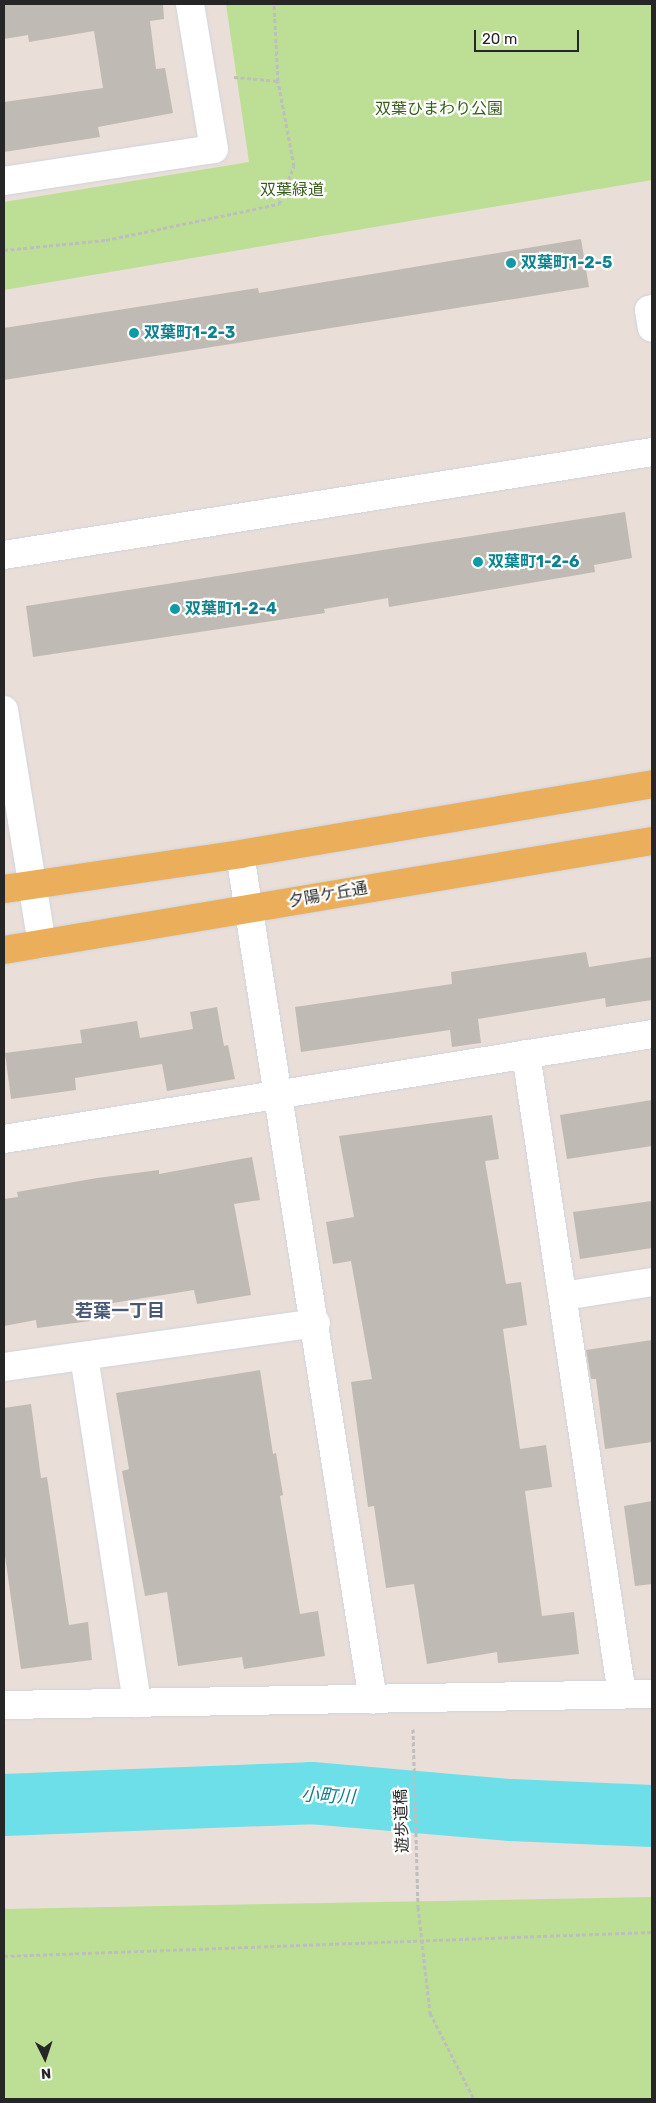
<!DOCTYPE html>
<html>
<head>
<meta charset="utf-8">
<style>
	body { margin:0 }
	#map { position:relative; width:656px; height:2103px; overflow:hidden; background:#e9ded8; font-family:Rubik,"Noto Sans JP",sans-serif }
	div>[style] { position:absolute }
	.green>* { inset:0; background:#bcdf95 }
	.river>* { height:62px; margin:-31px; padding:0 31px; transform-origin:31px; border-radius:31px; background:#6ddfe9 }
	.building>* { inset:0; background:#c0bab4 }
	.path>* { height:3px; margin-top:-1.5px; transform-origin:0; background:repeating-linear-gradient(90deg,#bebebe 0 4px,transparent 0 6.5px) }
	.roads { filter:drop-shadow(0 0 1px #cdd4e0) drop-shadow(0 0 1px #cdd4e0) }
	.minor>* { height:28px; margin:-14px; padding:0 14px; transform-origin:14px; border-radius:14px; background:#fff }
	.major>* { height:28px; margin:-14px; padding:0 14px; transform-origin:14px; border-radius:14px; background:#ebaf5b }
	.dots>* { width:14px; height:14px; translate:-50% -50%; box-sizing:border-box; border:2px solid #fff; border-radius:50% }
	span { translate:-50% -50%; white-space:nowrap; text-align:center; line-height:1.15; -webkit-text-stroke:4.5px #fff; paint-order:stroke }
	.park-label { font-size:16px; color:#365f1b }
	.culture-label { font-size:16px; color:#0d838f; font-weight:700 }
	.left { translate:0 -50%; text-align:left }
	.street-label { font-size:16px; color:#262626 }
	.neighbourhood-label { font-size:18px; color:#495975; font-weight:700 }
	.water-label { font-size:18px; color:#117c90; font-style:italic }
	.frame { position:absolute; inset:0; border:5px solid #262626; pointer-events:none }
	.north { position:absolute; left:20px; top:2033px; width:50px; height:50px; -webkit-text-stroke:4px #fff; paint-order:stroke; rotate:176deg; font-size:14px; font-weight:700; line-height:20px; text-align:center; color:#262626 }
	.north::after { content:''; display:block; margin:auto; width:18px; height:22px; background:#262626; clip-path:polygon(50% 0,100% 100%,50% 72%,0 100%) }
	.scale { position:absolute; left:474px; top:30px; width:105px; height:22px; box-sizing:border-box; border:2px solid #262626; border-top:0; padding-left:6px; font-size:15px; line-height:18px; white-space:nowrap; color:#262626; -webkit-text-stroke:4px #fff; paint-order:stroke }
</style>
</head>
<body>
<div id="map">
	<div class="green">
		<div style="clip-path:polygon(226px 4px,652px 4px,652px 180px,4px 290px,4px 202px,249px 162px)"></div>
		<div style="clip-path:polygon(652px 1897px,652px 2099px,4px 2099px,4px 1909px)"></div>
	</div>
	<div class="river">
		<div style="left:4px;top:1805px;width:307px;rotate:-2.2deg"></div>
		<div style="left:311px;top:1793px;width:201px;rotate:4.9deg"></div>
		<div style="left:511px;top:1810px;width:141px;rotate:2.4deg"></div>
	</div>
	<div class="building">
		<div style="clip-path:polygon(4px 4px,163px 4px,164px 19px,150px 21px,156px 69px,165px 68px,173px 113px,98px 127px,100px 137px,4px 152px,4px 102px,103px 88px,94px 31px,29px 42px,28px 35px,4px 39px)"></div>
		<div style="clip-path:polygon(581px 239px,589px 287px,4px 380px,4px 328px,258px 288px,259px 293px)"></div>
		<div style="clip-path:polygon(625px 512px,632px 558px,594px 565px,595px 572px,389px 607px,388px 598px,324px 609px,325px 613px,33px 657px,26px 606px)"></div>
		<div style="clip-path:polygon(586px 952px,589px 967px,652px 957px,652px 1000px,606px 1007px,605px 998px,478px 1019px,481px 1043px,452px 1047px,450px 1030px,301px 1052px,295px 1007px,452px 984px,451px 972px)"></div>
		<div style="clip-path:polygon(217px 1007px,224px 1046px,228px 1045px,235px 1079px,167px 1091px,162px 1064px,75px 1078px,76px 1090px,11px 1099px,5px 1053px,82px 1043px,80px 1030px,137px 1021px,140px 1038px,193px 1029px,190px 1012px)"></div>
		<div style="clip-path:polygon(652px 1100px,652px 1146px,567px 1159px,560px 1115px)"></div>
		<div style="clip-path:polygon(492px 1115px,499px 1159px,485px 1161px,506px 1284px,521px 1282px,527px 1325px,503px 1329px,520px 1449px,546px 1445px,552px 1487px,525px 1491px,542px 1616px,574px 1612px,579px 1654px,498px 1663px,497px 1652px,427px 1664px,414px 1584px,386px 1588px,374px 1506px,368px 1507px,351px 1382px,372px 1379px,351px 1261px,333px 1264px,326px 1222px,354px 1217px,339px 1136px)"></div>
		<div style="clip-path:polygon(252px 1157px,260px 1200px,234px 1204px,251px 1295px,197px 1304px,194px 1290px,88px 1307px,90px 1321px,37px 1328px,36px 1320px,4px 1326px,4px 1199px,18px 1197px,17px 1192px,97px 1178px,159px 1170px,159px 1174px)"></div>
		<div style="clip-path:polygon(652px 1201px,652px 1248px,580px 1259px,573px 1212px)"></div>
		<div style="clip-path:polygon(652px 1340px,652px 1442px,605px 1449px,596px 1379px,591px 1379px,586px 1350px)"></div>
		<div style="clip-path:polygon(260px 1370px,273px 1454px,276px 1453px,283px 1495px,280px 1496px,300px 1614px,318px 1611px,325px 1656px,244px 1669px,242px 1657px,178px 1666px,167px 1592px,145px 1596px,122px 1471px,129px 1469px,116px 1393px)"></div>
		<div style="clip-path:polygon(31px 1404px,41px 1478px,47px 1477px,69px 1625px,88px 1622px,92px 1660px,21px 1669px,4px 1549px,4px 1408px)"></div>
		<div style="clip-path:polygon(652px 1501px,652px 1584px,635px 1586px,624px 1506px)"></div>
	</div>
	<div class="path">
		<div style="left:234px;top:77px;width:44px;rotate:5.2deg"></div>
		<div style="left:4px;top:250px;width:102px;rotate:-5.6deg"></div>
		<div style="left:106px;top:240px;width:177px;rotate:-11.8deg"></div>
		<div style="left:279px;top:204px;width:41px;rotate:-68.5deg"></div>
		<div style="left:294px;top:166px;width:86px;rotate:-100.7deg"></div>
		<div style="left:278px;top:81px;width:77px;rotate:-93deg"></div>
		<div style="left:413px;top:1729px;width:178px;rotate:88.4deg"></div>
		<div style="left:418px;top:1907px;width:107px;rotate:83.5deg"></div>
		<div style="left:430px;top:2013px;width:97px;rotate:62.9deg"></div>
		<div style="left:4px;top:1956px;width:648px;rotate:-2.12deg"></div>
	</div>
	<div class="roads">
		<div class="minor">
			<div style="left:4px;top:181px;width:212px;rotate:-8.7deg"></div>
			<div style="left:214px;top:149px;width:147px;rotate:-99.4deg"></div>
			<div style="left:652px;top:309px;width:3px;rotate:162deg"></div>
			<div style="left:649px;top:310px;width:18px;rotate:81deg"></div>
			<div style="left:4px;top:555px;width:656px;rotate:-9.03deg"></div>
			<div style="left:4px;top:710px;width:237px;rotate:80.8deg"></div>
			<div style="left:240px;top:854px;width:856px;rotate:81.07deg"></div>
			<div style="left:526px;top:1054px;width:648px;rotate:81.48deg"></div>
			<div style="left:4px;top:1139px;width:656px;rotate:-9.2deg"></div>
			<div style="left:564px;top:1296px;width:89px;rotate:-9deg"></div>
			<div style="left:84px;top:1356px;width:351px;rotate:81.3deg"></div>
			<div style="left:4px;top:1367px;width:315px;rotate:-8deg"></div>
			<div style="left:4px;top:1705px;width:648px;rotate:-0.97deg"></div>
		</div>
		<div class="major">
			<div style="left:4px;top:889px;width:239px;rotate:-8.4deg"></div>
			<div style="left:240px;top:854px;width:418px;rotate:-9.6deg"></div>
			<div style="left:4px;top:950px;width:657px;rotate:-9.55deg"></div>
		</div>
	</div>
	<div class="dots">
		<div style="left:511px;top:263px;background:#0f9aa8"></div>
		<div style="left:134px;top:333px;background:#0f9aa8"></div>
		<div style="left:478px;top:562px;background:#0f9aa8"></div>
		<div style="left:175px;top:609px;background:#0f9aa8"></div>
	</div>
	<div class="park-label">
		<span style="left:439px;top:109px">双葉ひまわり公園</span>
		<span style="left:292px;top:190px">双葉緑道</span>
	</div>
	<div class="culture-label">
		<span class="left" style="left:521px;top:263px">双葉町1-2-5</span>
		<span class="left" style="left:144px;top:333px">双葉町1-2-3</span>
		<span class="left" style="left:488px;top:562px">双葉町1-2-6</span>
		<span class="left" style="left:185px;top:609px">双葉町1-2-4</span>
	</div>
	<div class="street-label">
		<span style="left:328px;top:895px;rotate:-10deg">夕陽ケ丘通</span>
		<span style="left:402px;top:1821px;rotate:-92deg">遊歩道橋</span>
	</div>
	<div class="neighbourhood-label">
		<span style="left:120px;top:1311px">若葉一丁目</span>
	</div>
	<div class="water-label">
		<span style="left:328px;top:1796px;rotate:3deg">小町川</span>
	</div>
	<div class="frame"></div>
	<div class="north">N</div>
	<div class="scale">20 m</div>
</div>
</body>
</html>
